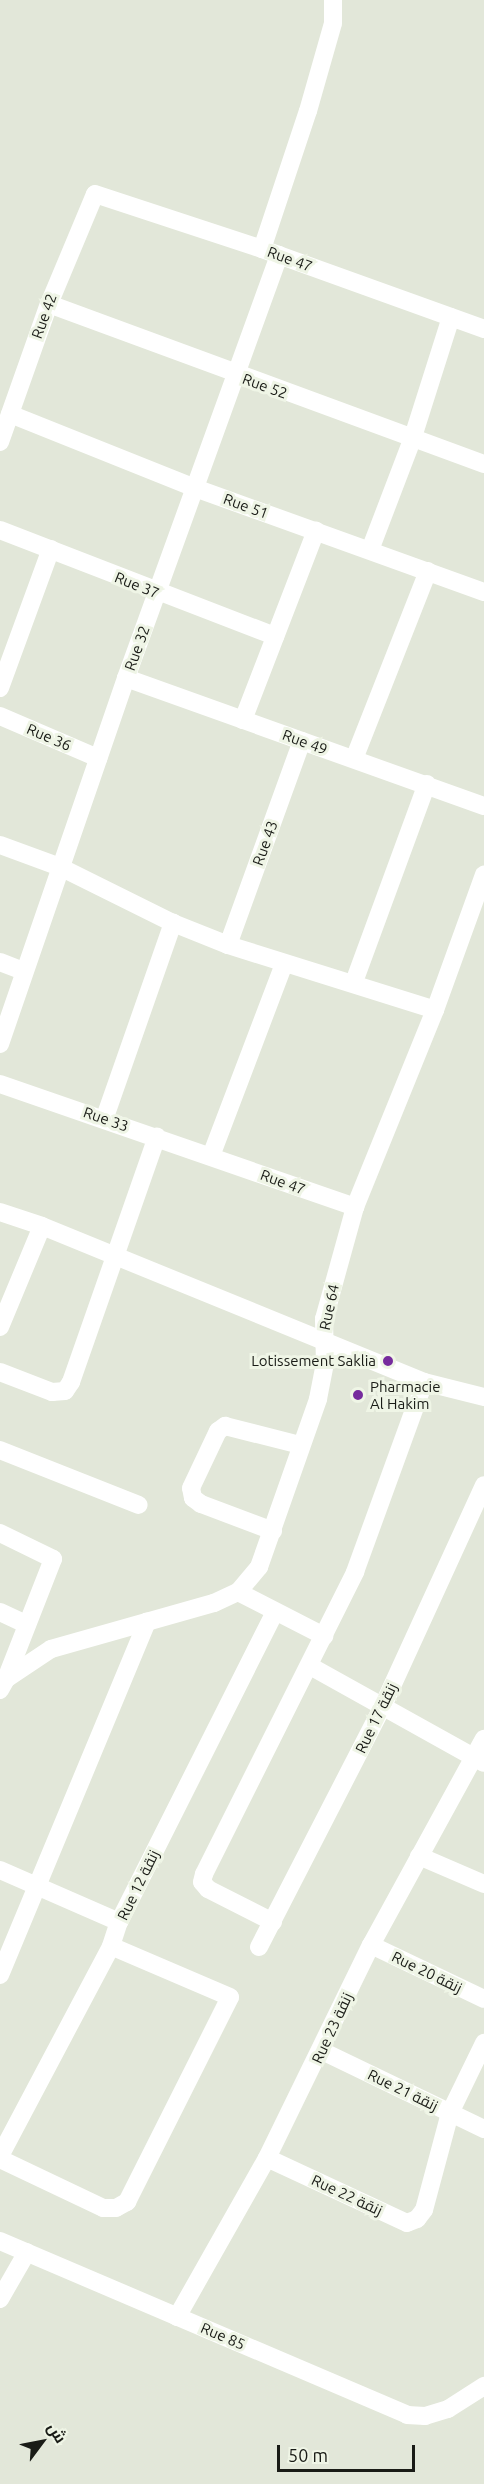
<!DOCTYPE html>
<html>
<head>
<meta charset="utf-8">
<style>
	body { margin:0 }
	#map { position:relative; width:484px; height:2484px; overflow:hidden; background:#e2e7d9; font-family:Ubuntu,Cairo,sans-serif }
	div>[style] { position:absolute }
	.minor>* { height:18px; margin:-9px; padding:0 9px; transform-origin:9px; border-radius:9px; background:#fff }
	.dots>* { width:16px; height:16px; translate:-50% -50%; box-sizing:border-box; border:3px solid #eff5e6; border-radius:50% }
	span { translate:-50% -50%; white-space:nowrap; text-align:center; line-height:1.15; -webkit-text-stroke:6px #eff5e6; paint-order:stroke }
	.street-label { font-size:15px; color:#191b16 }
	.poi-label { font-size:15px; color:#191b16 }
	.right { translate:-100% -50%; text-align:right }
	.left { translate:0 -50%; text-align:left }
	.north { position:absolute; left:12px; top:2412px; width:60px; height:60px; -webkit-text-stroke:4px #eff5e6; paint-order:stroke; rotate:58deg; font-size:16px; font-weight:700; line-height:24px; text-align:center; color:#191b16 }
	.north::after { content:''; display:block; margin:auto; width:21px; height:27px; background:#191b16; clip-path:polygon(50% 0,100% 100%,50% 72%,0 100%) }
	.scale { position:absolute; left:277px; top:2445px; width:138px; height:27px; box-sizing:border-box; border:3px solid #191b16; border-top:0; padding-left:8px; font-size:18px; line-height:21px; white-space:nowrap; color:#191b16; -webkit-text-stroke:4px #eff5e6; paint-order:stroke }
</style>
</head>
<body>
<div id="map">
	<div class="minor">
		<div style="left:262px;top:249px;width:145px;rotate:-71.6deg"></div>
		<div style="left:308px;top:111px;width:91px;rotate:-74.1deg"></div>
		<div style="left:333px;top:23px;width:23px;rotate:-90deg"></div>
		<div style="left:49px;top:304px;width:463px;rotate:20.2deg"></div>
		<div style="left:10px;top:414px;width:199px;rotate:21.8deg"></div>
		<div style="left:195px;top:488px;width:307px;rotate:19.8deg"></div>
		<div style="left:0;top:442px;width:146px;rotate:-70.5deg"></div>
		<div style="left:49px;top:304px;width:119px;rotate:-67.3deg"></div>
		<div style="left:95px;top:194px;width:176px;rotate:18.2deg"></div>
		<div style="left:262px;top:249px;width:236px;rotate:19.8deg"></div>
		<div style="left:0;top:530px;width:295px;rotate:21.1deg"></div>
		<div style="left:370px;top:550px;width:118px;rotate:-69.1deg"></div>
		<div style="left:412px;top:440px;width:129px;rotate:-72.4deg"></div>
		<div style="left:126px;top:678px;width:380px;rotate:19.7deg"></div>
		<div style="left:0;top:688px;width:148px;rotate:-69.9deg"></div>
		<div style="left:0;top:716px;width:107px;rotate:23.2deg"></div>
		<div style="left:243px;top:720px;width:203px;rotate:-68.9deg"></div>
		<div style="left:354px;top:759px;width:202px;rotate:-68.5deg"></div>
		<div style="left:0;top:845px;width:64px;rotate:20.1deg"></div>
		<div style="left:60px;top:867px;width:126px;rotate:26.4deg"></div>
		<div style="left:173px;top:923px;width:59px;rotate:21.8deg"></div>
		<div style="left:228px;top:945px;width:217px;rotate:17.4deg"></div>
		<div style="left:228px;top:945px;width:217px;rotate:-70.1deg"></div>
		<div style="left:0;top:962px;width:26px;rotate:21deg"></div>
		<div style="left:354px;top:982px;width:211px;rotate:-69.8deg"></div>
		<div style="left:0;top:1044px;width:387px;rotate:-71deg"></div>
		<div style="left:126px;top:678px;width:450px;rotate:-70.1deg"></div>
		<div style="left:0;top:1084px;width:376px;rotate:19.1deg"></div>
		<div style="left:105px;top:1117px;width:206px;rotate:-70.7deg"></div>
		<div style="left:211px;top:1156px;width:205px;rotate:-69.2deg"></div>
		<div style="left:0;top:1212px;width:44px;rotate:18.4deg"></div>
		<div style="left:42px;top:1226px;width:413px;rotate:22.2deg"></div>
		<div style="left:424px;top:1382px;width:62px;rotate:14deg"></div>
		<div style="left:0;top:1327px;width:109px;rotate:-67.4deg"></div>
		<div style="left:0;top:1372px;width:56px;rotate:21deg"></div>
		<div style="left:52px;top:1392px;width:13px;rotate:-4deg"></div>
		<div style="left:65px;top:1391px;width:11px;rotate:-56deg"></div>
		<div style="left:71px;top:1382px;width:260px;rotate:-70.7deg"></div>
		<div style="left:0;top:1450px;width:149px;rotate:21.6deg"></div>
		<div style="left:273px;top:1531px;width:77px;rotate:-159.4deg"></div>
		<div style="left:201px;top:1504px;width:10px;rotate:-143deg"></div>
		<div style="left:193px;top:1498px;width:10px;rotate:-101deg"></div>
		<div style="left:191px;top:1488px;width:63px;rotate:-64.7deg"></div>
		<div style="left:218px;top:1431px;width:9px;rotate:-36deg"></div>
		<div style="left:225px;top:1426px;width:77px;rotate:14.2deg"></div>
		<div style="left:0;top:1533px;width:59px;rotate:26.1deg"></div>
		<div style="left:53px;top:1559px;width:129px;rotate:111.4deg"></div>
		<div style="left:238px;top:1592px;width:97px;rotate:27.1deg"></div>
		<div style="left:0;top:1612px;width:29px;rotate:25deg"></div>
		<div style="left:310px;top:1666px;width:199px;rotate:29.1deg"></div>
		<div style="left:0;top:1690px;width:13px;rotate:-61deg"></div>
		<div style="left:6px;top:1679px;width:54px;rotate:-33.7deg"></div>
		<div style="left:51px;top:1649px;width:169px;rotate:-15.8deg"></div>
		<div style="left:214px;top:1603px;width:26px;rotate:-25deg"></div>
		<div style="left:238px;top:1592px;width:33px;rotate:-50deg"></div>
		<div style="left:259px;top:1567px;width:178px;rotate:-70.6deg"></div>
		<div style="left:318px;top:1399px;width:36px;rotate:-79deg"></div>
		<div style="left:325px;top:1364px;width:45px;rotate:-91.3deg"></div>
		<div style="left:324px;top:1319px;width:116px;rotate:-74.5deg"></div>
		<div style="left:355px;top:1207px;width:213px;rotate:-67.9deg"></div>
		<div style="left:435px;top:1010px;width:144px;rotate:-70.1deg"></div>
		<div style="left:419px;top:1856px;width:71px;rotate:23.3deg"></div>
		<div style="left:0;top:1870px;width:130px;rotate:23.6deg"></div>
		<div style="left:273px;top:1922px;width:73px;rotate:-153.1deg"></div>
		<div style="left:208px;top:1889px;width:9px;rotate:-131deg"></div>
		<div style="left:202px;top:1882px;width:8px;rotate:-76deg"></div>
		<div style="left:204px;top:1874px;width:338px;rotate:-63.4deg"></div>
		<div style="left:355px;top:1572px;width:202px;rotate:-70deg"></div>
		<div style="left:371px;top:1945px;width:125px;rotate:25.5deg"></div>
		<div style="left:259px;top:1947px;width:269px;rotate:-62.8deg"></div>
		<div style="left:382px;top:1708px;width:245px;rotate:-65.4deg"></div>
		<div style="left:0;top:1975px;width:383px;rotate:-67.4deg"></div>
		<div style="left:322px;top:2051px;width:180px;rotate:25.7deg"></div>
		<div style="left:0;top:2156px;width:238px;rotate:-62.1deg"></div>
		<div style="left:111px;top:1946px;width:25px;rotate:-72deg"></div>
		<div style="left:119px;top:1922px;width:347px;rotate:-63.3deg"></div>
		<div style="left:267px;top:2158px;width:154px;rotate:24.9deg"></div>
		<div style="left:407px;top:2223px;width:11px;rotate:-22deg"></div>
		<div style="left:417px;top:2219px;width:11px;rotate:-52deg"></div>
		<div style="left:424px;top:2210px;width:100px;rotate:-75deg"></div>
		<div style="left:450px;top:2113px;width:78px;rotate:-64.1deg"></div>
		<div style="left:0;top:2159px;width:114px;rotate:25.4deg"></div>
		<div style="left:103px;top:2208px;width:13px"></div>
		<div style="left:116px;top:2208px;width:13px;rotate:-29deg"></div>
		<div style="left:127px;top:2202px;width:229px;rotate:-63.3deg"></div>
		<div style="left:230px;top:1997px;width:129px;rotate:-156.8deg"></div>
		<div style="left:0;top:2241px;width:443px;rotate:23.1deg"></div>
		<div style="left:407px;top:2415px;width:18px;rotate:3deg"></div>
		<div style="left:425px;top:2416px;width:24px;rotate:-17deg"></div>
		<div style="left:448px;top:2409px;width:43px;rotate:-32.6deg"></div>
		<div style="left:0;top:2299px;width:54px;rotate:-60.1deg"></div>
		<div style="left:177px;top:2317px;width:183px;rotate:-60.5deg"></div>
		<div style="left:267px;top:2158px;width:237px;rotate:-64deg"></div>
		<div style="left:371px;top:1945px;width:235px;rotate:-61.3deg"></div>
	</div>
	<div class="dots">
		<div style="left:388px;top:1361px;background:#762b9d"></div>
		<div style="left:358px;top:1395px;background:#762b9d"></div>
	</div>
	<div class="street-label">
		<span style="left:290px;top:259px;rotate:20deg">Rue 47</span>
		<span style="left:44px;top:316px;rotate:-70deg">Rue 42</span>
		<span style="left:265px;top:386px;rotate:20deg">Rue 52</span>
		<span style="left:246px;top:506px;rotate:20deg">Rue 51</span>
		<span style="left:137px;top:585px;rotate:22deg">Rue 37</span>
		<span style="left:137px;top:648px;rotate:-70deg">Rue 32</span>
		<span style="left:49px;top:737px;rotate:23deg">Rue 36</span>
		<span style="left:305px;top:742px;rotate:20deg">Rue 49</span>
		<span style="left:265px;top:843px;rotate:-70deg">Rue 43</span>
		<span style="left:106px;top:1119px;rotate:19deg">Rue 33</span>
		<span style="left:283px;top:1182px;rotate:20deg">Rue 47</span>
		<span style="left:329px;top:1307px;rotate:-78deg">Rue 64</span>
		<span style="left:376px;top:1718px;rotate:-64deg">Rue 17 زنقة</span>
		<span style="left:138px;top:1885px;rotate:-64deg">Rue 12 زنقة</span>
		<span style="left:427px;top:1972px;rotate:26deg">Rue 20 زنقة</span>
		<span style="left:332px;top:2028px;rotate:-65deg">Rue 23 زنقة</span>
		<span style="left:403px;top:2090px;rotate:26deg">Rue 21 زنقة</span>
		<span style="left:347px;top:2195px;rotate:25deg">Rue 22 زنقة</span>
		<span style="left:223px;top:2336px;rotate:23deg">Rue 85</span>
	</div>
	<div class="poi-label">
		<span class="right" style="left:376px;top:1361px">Lotissement Saklia</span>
		<span class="left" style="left:370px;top:1395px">Pharmacie<br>Al Hakim</span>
	</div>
	<div class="north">ش</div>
	<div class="scale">50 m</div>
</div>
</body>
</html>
